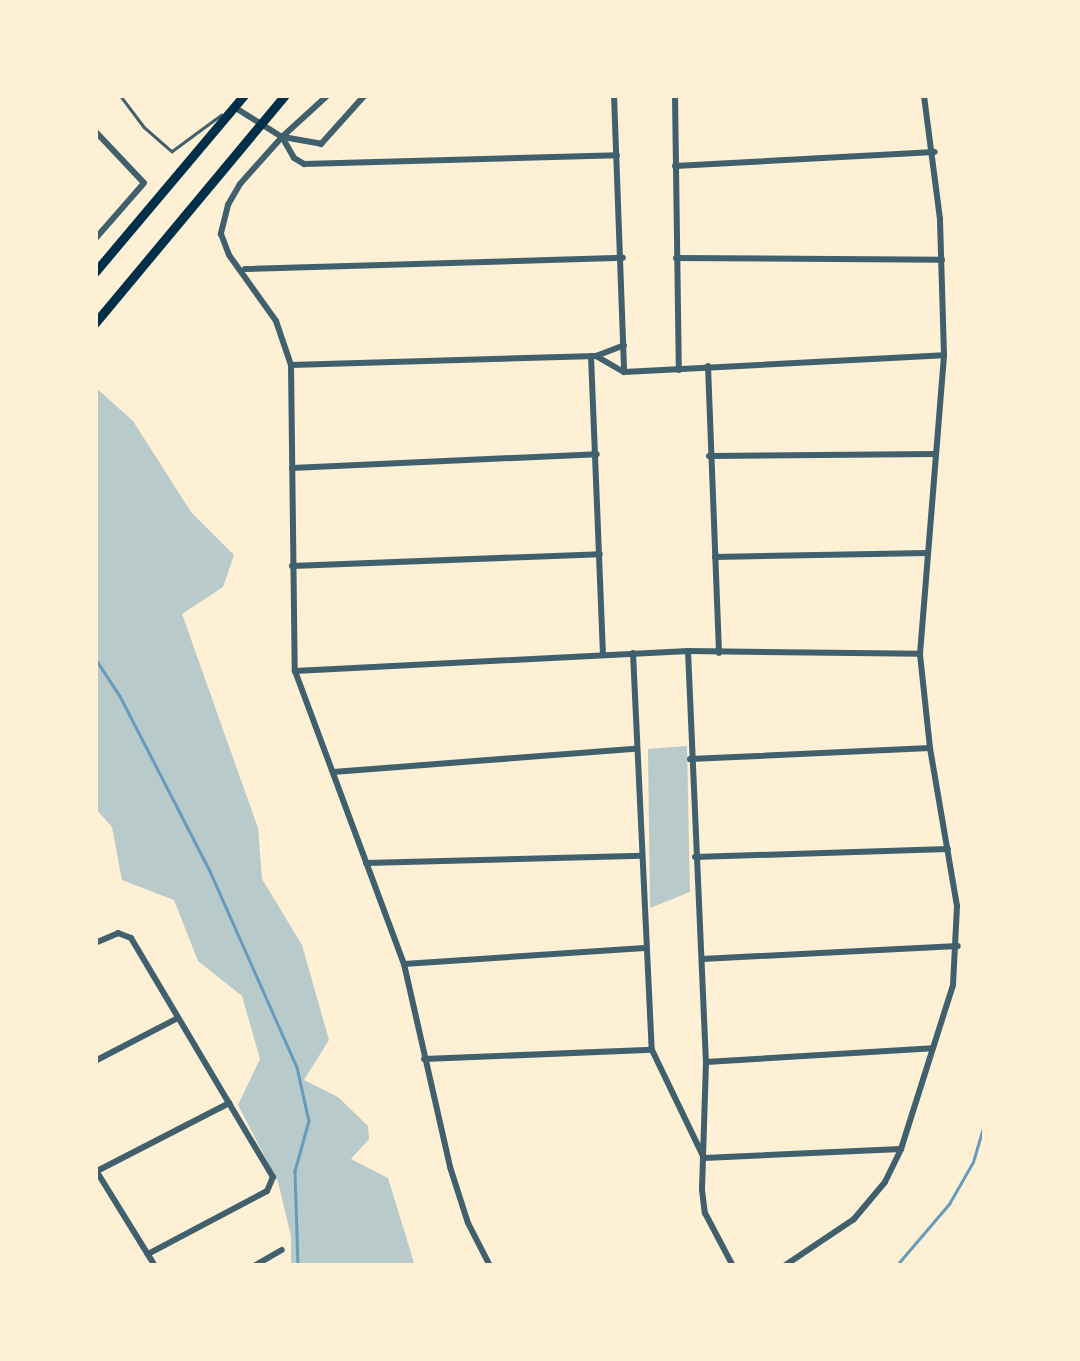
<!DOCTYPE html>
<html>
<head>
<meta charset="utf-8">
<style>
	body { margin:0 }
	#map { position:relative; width:1080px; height:1361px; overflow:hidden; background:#fdf0d5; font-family:"Crimson Pro",serif }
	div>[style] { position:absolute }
	.green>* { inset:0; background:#b9caca }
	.stream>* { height:2.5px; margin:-1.25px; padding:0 1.25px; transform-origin:1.25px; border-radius:1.25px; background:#669bbc }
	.service>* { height:2.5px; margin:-1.25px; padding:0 1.25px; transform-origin:1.25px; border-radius:1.25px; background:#3f606c }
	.minor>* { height:6px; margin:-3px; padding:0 3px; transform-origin:3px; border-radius:3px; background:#3f606c }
	.primary>* { height:9px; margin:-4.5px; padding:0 4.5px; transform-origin:4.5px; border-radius:4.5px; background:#003049 }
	span { translate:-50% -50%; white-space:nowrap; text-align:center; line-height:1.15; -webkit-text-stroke:10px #fdf0d5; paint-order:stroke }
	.frame { position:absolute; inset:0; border:98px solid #fdf0d5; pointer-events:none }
</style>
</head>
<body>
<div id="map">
	<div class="green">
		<div style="clip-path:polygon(95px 387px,133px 421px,191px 512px,234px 555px,223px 587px,182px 614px,258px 828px,262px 879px,302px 945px,329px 1040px,304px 1080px,338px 1097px,368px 1126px,369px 1139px,351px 1159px,388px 1178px,415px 1266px,291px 1266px,291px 1236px,278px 1182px,238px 1105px,260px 1059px,242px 996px,198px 961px,174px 900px,122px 880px,112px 827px,95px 808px)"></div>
		<div style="clip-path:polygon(687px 746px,690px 892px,650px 908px,648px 749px)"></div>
	</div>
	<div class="stream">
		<div style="left:95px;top:658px;width:45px;rotate:56.7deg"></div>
		<div style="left:120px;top:696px;width:197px;rotate:62.8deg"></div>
		<div style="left:210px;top:871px;width:214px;rotate:66.1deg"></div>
		<div style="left:297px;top:1067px;width:55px;rotate:77.5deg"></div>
		<div style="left:309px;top:1121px;width:52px;rotate:105.6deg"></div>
		<div style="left:295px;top:1171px;width:95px;rotate:88.2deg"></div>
		<div style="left:896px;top:1266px;width:82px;rotate:-49.5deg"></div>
		<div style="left:949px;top:1204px;width:48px;rotate:-60.3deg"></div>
		<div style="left:973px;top:1162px;width:43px;rotate:-73.7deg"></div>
	</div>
	<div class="service">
		<div style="left:120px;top:95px;width:40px;rotate:53deg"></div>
		<div style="left:144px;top:127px;width:37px;rotate:41deg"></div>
		<div style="left:172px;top:151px;width:61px;rotate:-36.3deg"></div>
	</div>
	<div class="minor">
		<div style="left:328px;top:95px;width:62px;rotate:137.6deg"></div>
		<div style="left:282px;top:137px;width:63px;rotate:131.8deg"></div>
		<div style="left:240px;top:184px;width:24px;rotate:120deg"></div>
		<div style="left:228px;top:205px;width:30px;rotate:104deg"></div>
		<div style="left:221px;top:234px;width:22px;rotate:69deg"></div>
		<div style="left:229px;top:255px;width:81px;rotate:54.5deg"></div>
		<div style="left:276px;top:321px;width:46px;rotate:71.2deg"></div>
		<div style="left:291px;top:365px;width:306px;rotate:89.3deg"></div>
		<div style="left:295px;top:671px;width:313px;rotate:69.6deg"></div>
		<div style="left:404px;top:964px;width:208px;rotate:77.2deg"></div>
		<div style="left:450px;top:1167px;width:59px;rotate:72.2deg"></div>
		<div style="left:468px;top:1223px;width:48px;rotate:62.9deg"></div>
		<div style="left:614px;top:95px;width:277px;rotate:87.9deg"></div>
		<div style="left:675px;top:95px;width:275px;rotate:89.2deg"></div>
		<div style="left:234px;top:107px;width:57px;rotate:32deg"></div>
		<div style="left:282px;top:137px;width:24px;rotate:60deg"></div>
		<div style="left:294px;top:158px;width:12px;rotate:31deg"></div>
		<div style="left:304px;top:164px;width:313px;rotate:-1.6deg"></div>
		<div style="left:95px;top:131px;width:71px;rotate:46.7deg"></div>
		<div style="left:144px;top:183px;width:74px;rotate:131.2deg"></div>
		<div style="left:283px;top:137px;width:39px;rotate:10deg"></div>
		<div style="left:321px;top:144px;width:66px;rotate:-48.1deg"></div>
		<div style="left:675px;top:166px;width:260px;rotate:-3.1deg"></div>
		<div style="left:676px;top:258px;width:266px;rotate:0.4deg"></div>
		<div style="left:245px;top:269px;width:378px;rotate:-1.7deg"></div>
		<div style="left:591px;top:356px;width:298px;rotate:87.7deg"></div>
		<div style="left:596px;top:356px;width:32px;rotate:30deg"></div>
		<div style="left:624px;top:372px;width:320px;rotate:-3deg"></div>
		<div style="left:291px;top:365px;width:305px;rotate:-1.7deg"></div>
		<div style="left:596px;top:356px;width:30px;rotate:-21deg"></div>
		<div style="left:708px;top:366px;width:287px;rotate:87.8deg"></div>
		<div style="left:709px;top:456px;width:225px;rotate:-0.5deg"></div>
		<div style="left:292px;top:468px;width:305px;rotate:-2.6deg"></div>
		<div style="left:715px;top:557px;width:213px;rotate:-1.1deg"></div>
		<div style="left:292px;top:566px;width:308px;rotate:-2.2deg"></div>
		<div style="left:688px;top:651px;width:411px;rotate:87.5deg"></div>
		<div style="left:706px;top:1062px;width:128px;rotate:91.8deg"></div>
		<div style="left:702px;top:1190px;width:23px;rotate:83deg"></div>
		<div style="left:705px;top:1213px;width:60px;rotate:62.2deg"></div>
		<div style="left:633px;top:653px;width:397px;rotate:87.3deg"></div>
		<div style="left:652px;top:1050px;width:120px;rotate:64.3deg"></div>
		<div style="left:704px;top:1158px;width:197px;rotate:-2.6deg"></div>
		<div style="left:295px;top:671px;width:394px;rotate:-2.9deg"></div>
		<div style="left:688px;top:651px;width:232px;rotate:0.7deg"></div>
		<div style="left:690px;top:759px;width:240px;rotate:-2.6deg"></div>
		<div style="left:333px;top:772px;width:303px;rotate:-4.4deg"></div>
		<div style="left:695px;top:857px;width:253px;rotate:-1.8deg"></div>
		<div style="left:366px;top:863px;width:276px;rotate:-1.5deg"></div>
		<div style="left:95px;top:943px;width:25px;rotate:-23deg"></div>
		<div style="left:118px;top:933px;width:14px;rotate:21deg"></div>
		<div style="left:131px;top:938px;width:278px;rotate:59.3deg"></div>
		<div style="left:273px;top:1177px;width:15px;rotate:113deg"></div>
		<div style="left:267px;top:1191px;width:135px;rotate:152.1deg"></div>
		<div style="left:702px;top:959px;width:256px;rotate:-2.9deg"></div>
		<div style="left:404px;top:964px;width:241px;rotate:-3.8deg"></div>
		<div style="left:424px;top:1059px;width:228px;rotate:-2.3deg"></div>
		<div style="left:95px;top:1061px;width:93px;rotate:-27.4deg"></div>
		<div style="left:706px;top:1062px;width:227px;rotate:-3.5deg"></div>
		<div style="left:95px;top:1172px;width:151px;rotate:-27.2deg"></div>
		<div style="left:97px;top:1172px;width:110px;rotate:58.3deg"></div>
		<div style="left:254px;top:1266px;width:32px;rotate:-30deg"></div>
		<div style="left:784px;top:1266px;width:84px;rotate:-33.9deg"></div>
		<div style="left:854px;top:1219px;width:48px;rotate:-50deg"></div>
		<div style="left:885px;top:1182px;width:37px;rotate:-64deg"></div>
		<div style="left:901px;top:1149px;width:172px;rotate:-72.4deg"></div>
		<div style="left:953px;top:985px;width:79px;rotate:-87.1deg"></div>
		<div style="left:957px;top:906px;width:160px;rotate:-99.7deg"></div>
		<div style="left:930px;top:748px;width:95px;rotate:-96.1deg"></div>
		<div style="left:920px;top:654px;width:300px;rotate:-85.4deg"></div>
		<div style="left:944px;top:355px;width:136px;rotate:-91.7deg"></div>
		<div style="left:940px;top:219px;width:125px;rotate:-97.4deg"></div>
	</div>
	<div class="primary">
		<div style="left:95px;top:272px;width:231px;rotate:-49.9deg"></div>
		<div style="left:95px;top:323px;width:297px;rotate:-50.2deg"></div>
	</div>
	<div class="frame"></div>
</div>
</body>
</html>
